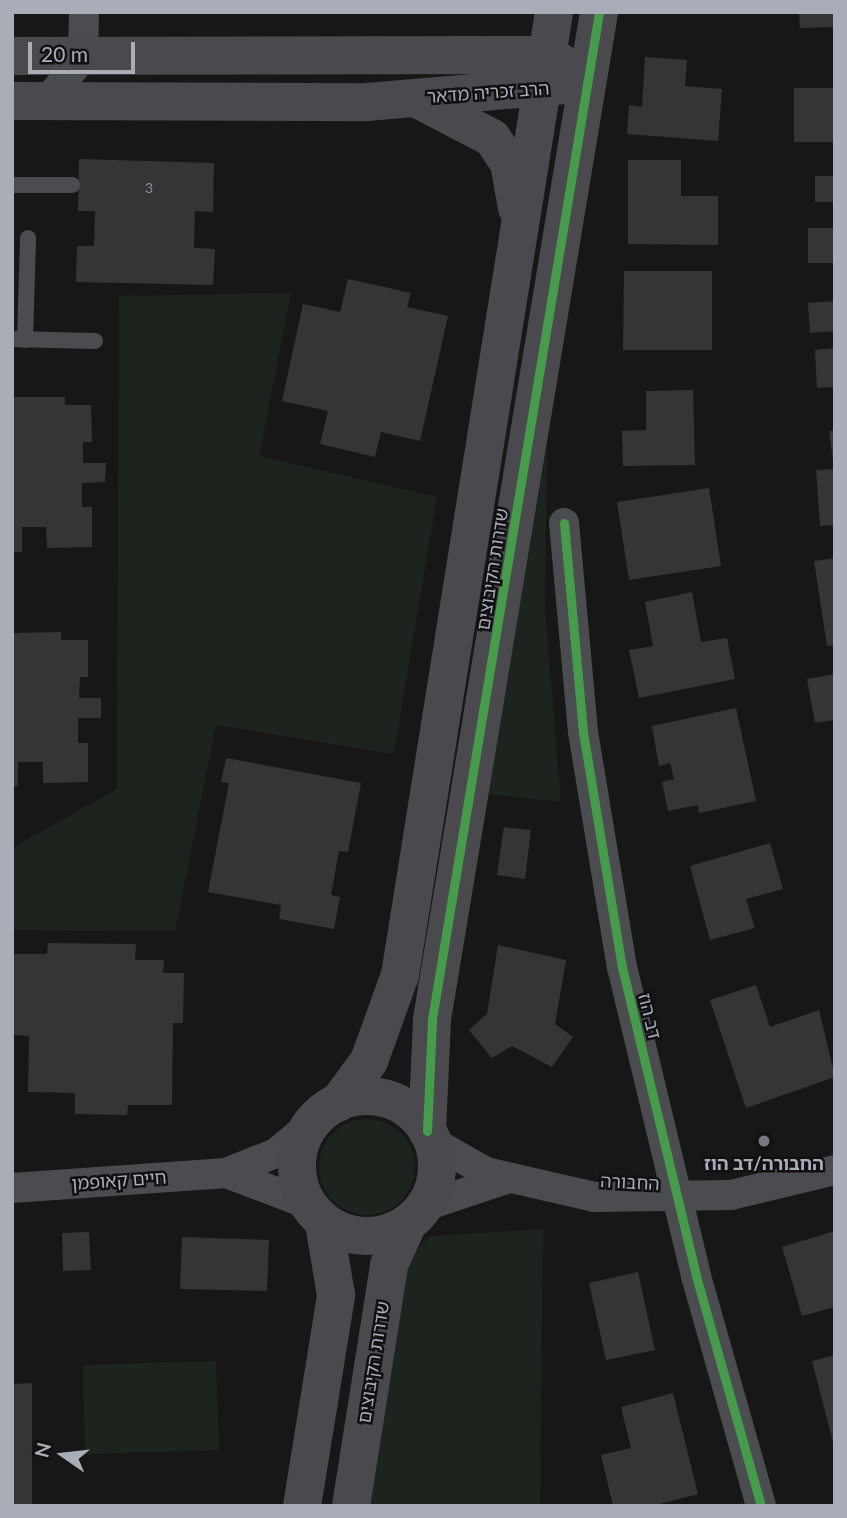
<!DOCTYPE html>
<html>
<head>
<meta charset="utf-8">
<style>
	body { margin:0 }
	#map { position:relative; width:847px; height:1518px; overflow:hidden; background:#171717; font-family:Lato,"Noto Sans Hebrew",sans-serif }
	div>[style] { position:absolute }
	.green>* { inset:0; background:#1d241e }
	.round { border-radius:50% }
	.building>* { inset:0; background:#353536 }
	.lane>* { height:16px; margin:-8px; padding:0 8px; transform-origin:8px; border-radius:8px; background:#4b4c50 }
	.street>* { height:30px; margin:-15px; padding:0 15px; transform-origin:15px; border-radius:15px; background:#4b4c50 }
	.secondary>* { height:38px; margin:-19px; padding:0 19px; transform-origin:19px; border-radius:19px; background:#4a4a4e }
	.secondary>.ring { margin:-19px; padding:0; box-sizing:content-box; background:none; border:38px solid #4a4a4e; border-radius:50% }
	.cycleway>* { height:9px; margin:-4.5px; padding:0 4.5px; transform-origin:4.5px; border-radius:4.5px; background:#469c4c }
	.dots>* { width:19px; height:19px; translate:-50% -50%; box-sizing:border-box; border:4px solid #111113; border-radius:50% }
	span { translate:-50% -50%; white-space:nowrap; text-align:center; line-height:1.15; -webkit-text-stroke:5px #111113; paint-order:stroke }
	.number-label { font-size:14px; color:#8b8f98 }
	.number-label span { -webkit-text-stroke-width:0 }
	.street-label { font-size:18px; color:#a8adb8 }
	.poi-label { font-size:18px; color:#a8adb8; font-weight:700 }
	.frame { position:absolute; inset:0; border:14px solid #a8adb8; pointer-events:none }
	.north { position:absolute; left:28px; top:1420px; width:70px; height:70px; -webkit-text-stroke:5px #111113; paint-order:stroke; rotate:284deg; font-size:19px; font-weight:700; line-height:28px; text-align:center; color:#a8adb8 }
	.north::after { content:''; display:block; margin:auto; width:24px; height:32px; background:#a8adb8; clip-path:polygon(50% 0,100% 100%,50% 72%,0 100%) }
	.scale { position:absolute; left:28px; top:42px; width:107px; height:32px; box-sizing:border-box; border:4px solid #a8adb8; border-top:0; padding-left:9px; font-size:21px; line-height:24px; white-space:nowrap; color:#a8adb8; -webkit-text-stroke:5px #111113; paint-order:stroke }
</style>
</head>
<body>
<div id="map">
	<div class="green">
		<div style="clip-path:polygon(291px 293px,259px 456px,437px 497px,394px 754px,216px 725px,175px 931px,12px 930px,12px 848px,117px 789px,119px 296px)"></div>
		<div style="clip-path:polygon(547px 448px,545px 608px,561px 802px,488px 794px)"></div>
		<div class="round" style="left:319px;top:1119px;width:96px;height:96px"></div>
		<div style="clip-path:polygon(543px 1229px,540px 1506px,366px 1506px,410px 1256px,431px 1236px)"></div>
		<div style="clip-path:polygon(216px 1361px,219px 1450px,85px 1454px,83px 1365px)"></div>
	</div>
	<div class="building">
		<div style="clip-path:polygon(799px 12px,835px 12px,835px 27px,800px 28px)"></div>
		<div style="clip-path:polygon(645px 57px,687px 60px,685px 86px,722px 89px,718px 141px,627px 134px,629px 105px,642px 107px)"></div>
		<div style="clip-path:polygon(794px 88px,835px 88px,835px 142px,794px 142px)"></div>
		<div style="clip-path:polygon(79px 159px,214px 163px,213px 212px,195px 211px,194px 248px,215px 249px,213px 285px,76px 282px,77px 246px,94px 246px,95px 211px,78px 211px)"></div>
		<div style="clip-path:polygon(628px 160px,681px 160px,681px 196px,718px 196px,718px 245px,628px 244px)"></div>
		<div style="clip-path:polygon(815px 176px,835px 176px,835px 202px,815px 202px)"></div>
		<div style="clip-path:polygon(808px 228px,835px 228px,835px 263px,808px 263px)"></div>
		<div style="clip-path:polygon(624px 271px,712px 271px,712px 350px,623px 350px)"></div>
		<div style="clip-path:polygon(348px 279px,411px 293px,407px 307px,448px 316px,420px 441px,381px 432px,375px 457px,320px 444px,328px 411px,282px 401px,303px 304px,340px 312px)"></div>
		<div style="clip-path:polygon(835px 301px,835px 331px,810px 333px,808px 303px)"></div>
		<div style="clip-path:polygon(835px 348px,835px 387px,817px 388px,815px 350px)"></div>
		<div style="clip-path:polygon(693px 390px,695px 465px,623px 466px,622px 431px,646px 430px,646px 391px)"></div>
		<div style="clip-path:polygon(12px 397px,65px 397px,65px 405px,91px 405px,92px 442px,83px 442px,83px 463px,106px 463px,105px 482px,82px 483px,82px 507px,92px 507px,92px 547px,47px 548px,46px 527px,22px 527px,22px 552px,12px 552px)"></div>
		<div style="clip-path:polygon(835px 430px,835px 525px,820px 526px,816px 470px,834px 469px,829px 431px)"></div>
		<div style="clip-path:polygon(709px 488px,721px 566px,629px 580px,617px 502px)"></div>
		<div style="clip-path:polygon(835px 558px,835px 645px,827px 646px,814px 561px)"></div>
		<div style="clip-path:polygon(692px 592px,701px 642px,727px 638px,735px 679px,639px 698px,629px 650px,653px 646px,645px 602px)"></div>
		<div style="clip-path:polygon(61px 632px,61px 640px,88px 640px,88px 677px,80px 677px,79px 698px,101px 698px,101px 718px,78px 718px,78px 743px,88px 743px,88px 782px,43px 783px,43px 762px,18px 762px,18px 786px,12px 787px,12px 633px)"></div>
		<div style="clip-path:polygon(835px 674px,835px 720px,815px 723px,807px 679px)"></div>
		<div style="clip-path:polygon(736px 708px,756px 801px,699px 813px,698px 805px,668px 811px,662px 782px,674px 779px,670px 763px,659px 766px,652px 726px)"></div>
		<div style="clip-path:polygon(226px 758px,361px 783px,348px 852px,339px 851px,331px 895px,340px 897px,334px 929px,279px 919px,281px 905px,208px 892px,229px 783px,221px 782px)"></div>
		<div style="clip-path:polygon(504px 827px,531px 830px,525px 879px,497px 875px)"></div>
		<div style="clip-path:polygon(770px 843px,783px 889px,746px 899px,755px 928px,710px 940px,690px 866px)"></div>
		<div style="clip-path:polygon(48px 943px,136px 944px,135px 960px,164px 960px,163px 973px,184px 973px,183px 1023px,173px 1023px,172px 1105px,128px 1105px,127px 1115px,75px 1114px,75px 1093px,28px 1092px,29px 1036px,13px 1035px,14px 954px,47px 954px)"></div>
		<div style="clip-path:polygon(498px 945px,566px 960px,555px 1024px,573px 1037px,552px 1067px,512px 1046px,492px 1058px,469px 1030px,487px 1014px)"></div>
		<div style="clip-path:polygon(756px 985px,770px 1027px,819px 1010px,835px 1077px,746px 1108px,710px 1000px)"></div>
		<div style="clip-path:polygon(835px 1231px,835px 1307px,802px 1316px,782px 1247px)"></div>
		<div style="clip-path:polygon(89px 1232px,91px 1270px,63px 1271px,62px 1233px)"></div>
		<div style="clip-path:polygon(182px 1237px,269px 1240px,267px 1291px,180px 1289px)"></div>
		<div style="clip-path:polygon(638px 1272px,655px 1350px,606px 1360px,589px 1283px)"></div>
		<div style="clip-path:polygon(835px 1355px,835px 1446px,834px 1446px,812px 1361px)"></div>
		<div style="clip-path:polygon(32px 1383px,32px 1504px,12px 1504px,12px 1384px)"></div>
		<div style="clip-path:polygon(673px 1393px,698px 1494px,652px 1506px,613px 1506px,601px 1455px,631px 1448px,621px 1407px)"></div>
	</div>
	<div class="lane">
		<div style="left:12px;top:185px;width:60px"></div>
		<div style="left:12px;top:339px;width:83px;rotate:1.4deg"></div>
		<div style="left:25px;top:340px;width:102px;rotate:-88.3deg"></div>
	</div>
	<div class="street">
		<div style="left:47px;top:101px;width:57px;rotate:-50.7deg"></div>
		<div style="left:83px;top:57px;width:45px;rotate:-88.7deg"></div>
		<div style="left:564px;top:523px;width:210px;rotate:84.8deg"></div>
		<div style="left:583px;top:732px;width:238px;rotate:80.6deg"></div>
		<div style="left:622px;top:967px;width:318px;rotate:76.5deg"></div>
		<div style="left:696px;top:1276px;width:239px;rotate:74.2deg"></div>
		<div style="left:433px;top:1142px;width:61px;rotate:29.5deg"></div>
		<div style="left:486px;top:1172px;width:112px;rotate:12.9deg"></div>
		<div style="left:595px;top:1197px;width:136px;rotate:-0.8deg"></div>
		<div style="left:731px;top:1195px;width:107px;rotate:-13.5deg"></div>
		<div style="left:226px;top:1173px;width:88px;rotate:20.7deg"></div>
		<div style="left:12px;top:1188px;width:215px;rotate:-4deg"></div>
		<div style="left:226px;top:1173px;width:54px;rotate:-21.8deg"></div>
		<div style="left:276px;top:1153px;width:45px;rotate:-39.6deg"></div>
		<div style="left:425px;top:1206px;width:85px;rotate:-18.4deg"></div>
	</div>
	<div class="secondary">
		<div style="left:12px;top:56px;width:536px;rotate:-0.11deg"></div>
		<div style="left:548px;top:55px;width:24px;rotate:30deg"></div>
		<div style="left:12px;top:101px;width:355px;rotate:0.2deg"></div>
		<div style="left:367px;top:102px;width:199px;rotate:-4.9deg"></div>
		<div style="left:421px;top:101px;width:80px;rotate:27.5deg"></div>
		<div style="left:492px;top:138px;width:30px;rotate:56deg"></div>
		<div style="left:509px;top:163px;width:46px;rotate:79.9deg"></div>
		<div class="ring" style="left:297px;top:1096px;width:102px;height:102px"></div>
		<div style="left:338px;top:1103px;width:52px;rotate:-53.6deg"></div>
		<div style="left:369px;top:1061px;width:91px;rotate:-70.2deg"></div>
		<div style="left:400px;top:975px;width:975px;rotate:-80.91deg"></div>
		<div style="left:427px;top:1131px;width:112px;rotate:-87.4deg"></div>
		<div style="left:432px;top:1019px;width:1021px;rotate:-80.58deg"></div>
		<div style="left:302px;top:1506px;width:214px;rotate:-80.8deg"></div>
		<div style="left:336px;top:1295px;width:73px;rotate:-99.5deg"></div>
		<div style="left:351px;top:1506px;width:244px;rotate:-81deg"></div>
		<div style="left:389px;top:1265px;width:46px;rotate:-65.7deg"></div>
	</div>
	<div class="cycleway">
		<div style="left:564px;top:523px;width:210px;rotate:84.8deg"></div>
		<div style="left:583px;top:732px;width:238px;rotate:80.6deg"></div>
		<div style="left:622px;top:967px;width:318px;rotate:76.5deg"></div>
		<div style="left:696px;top:1276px;width:239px;rotate:74.2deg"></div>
		<div style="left:427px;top:1131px;width:112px;rotate:-87.4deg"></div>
		<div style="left:432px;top:1019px;width:1021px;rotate:-80.58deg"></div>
	</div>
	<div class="dots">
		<div style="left:764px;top:1141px;background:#757880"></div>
	</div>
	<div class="number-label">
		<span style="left:149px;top:188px">3</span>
	</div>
	<div class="street-label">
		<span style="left:488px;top:92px;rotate:-4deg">הרב זכריה מדאר</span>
		<span style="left:492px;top:569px;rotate:-81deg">שדרות הקיבוצים</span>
		<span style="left:650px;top:1016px;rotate:76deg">דב הוז</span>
		<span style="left:119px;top:1180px;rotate:-4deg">חיים קאופמן</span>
		<span style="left:630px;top:1182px;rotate:3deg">החבורה</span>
		<span style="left:373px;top:1362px;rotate:-81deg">שדרות הקיבוצים</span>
	</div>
	<div class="poi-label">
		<span style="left:764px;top:1163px">החבורה/דב הוז</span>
	</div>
	<div class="frame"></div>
	<div class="north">N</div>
	<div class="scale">20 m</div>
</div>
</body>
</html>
